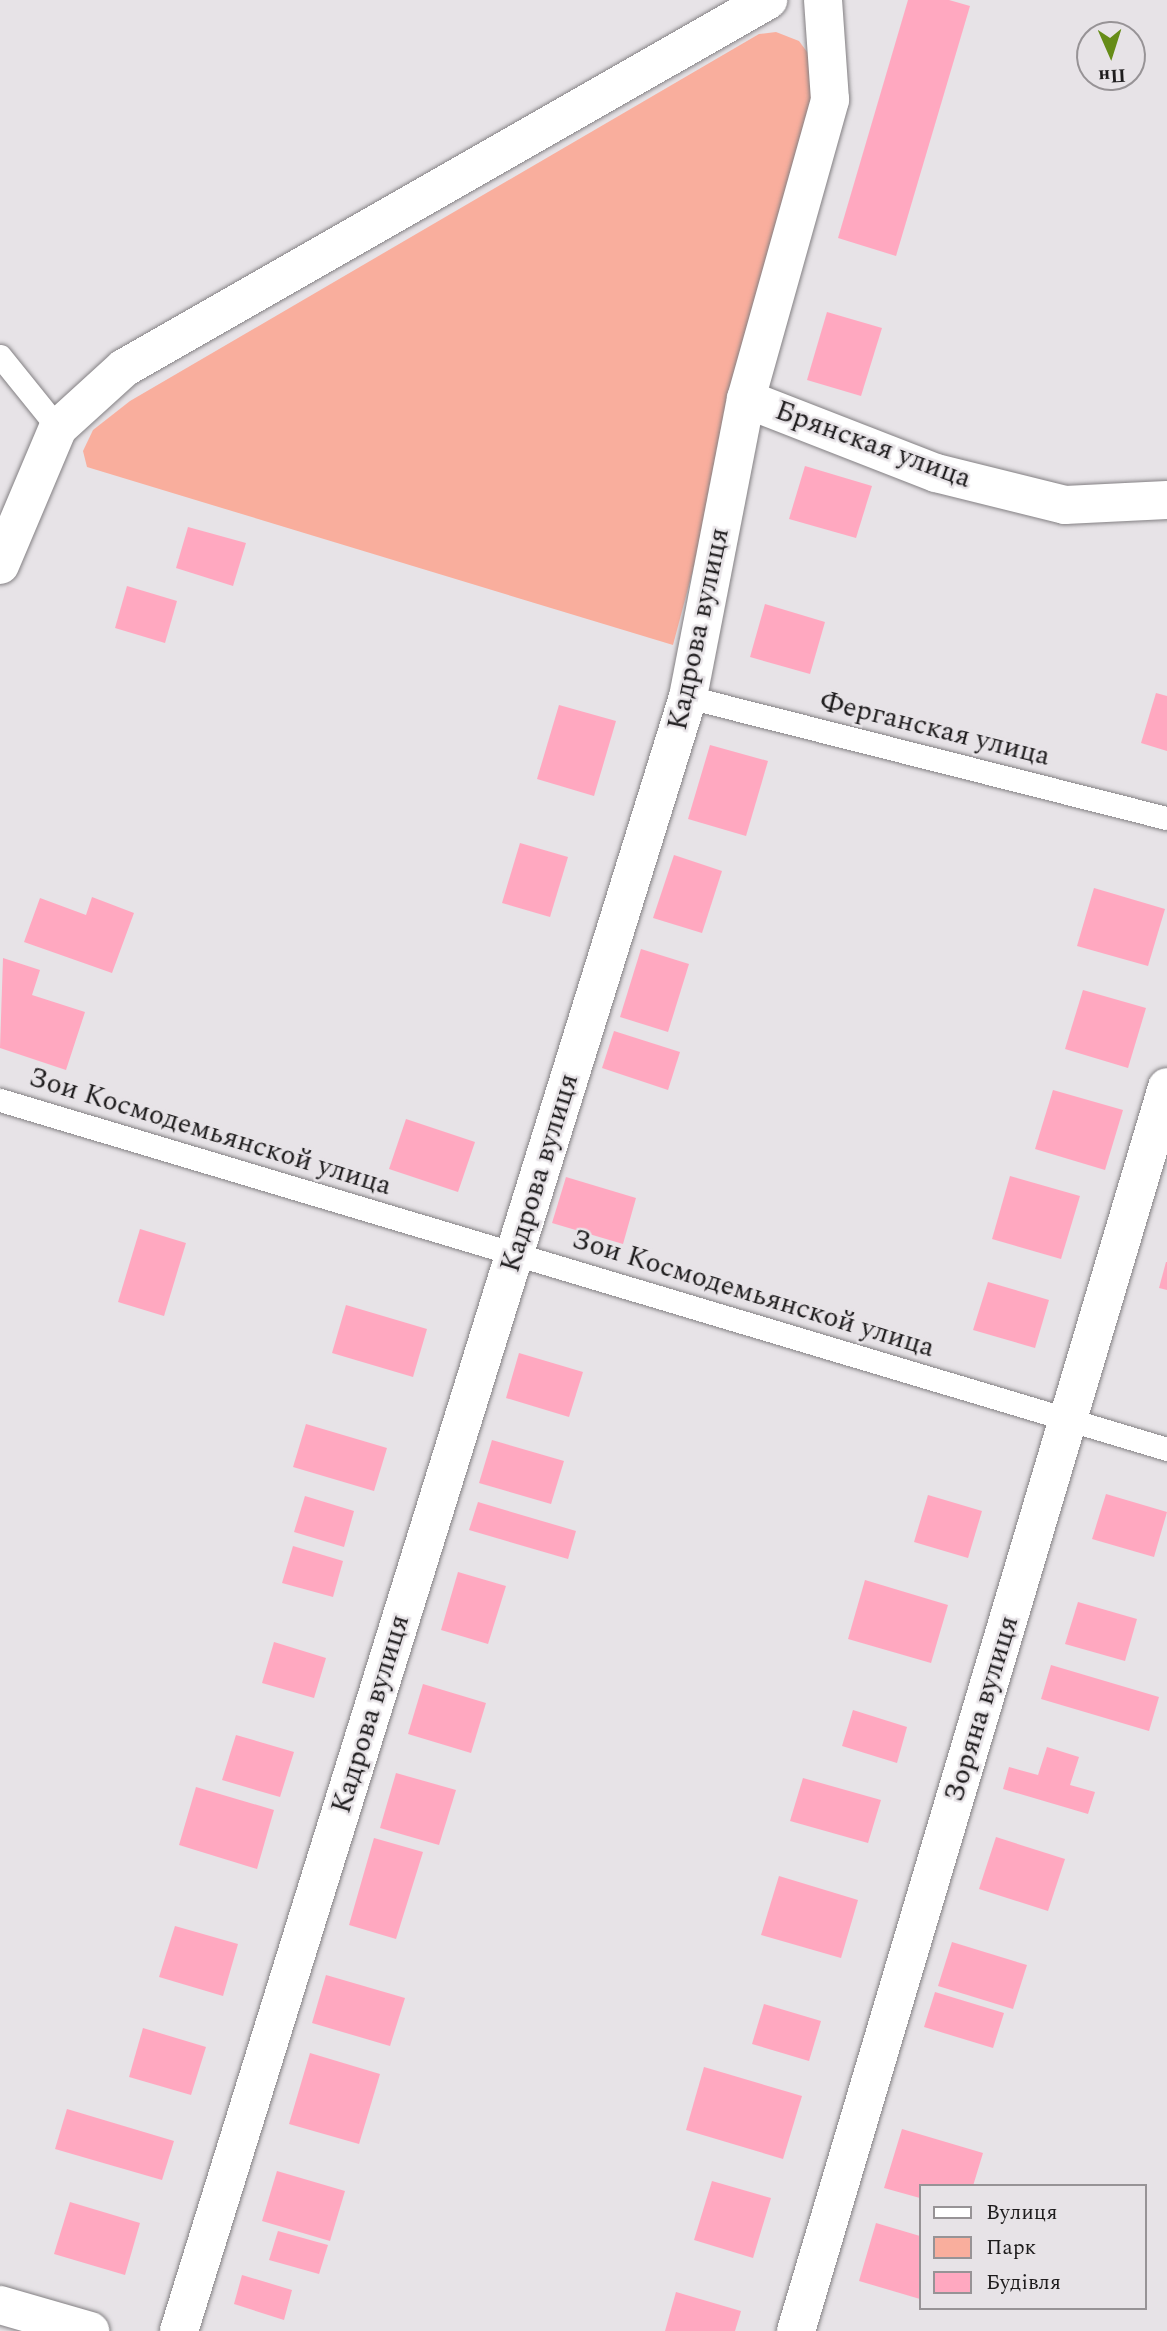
<!DOCTYPE html>
<html>
<head>
<meta charset="utf-8">
<style>
	body { margin:0 }
	#map { position:relative; width:1167px; height:2331px; overflow:hidden; background:#e7e3e7; font-family:Spectral,serif }
	div>[style] { position:absolute }
	.green>* { inset:0; background:#f9ae9d }
	.building>* { inset:0; background:#ffa8c0 }
	.roads { filter:drop-shadow(0 0 2px #838083) drop-shadow(0 0 2px #838083) }
	.service>* { height:23px; margin:-11.5px; padding:0 11.5px; transform-origin:11.5px; border-radius:11.5px; background:#fff }
	.minor>* { height:38px; margin:-19px; padding:0 19px; transform-origin:19px; border-radius:19px; background:#fff }
	.tertiary>* { height:38px; margin:-19px; padding:0 19px; transform-origin:19px; border-radius:19px; background:#fff }
	span { translate:-50% -50%; white-space:nowrap; text-align:center; line-height:1.15; -webkit-text-stroke:5px #e7e3e7; paint-order:stroke }
	.street-label { font-size:28px; color:#1e1c1d }
	.legend { position:absolute; left:919px; top:2184px; width:228px; height:126px; box-sizing:border-box; background:#e7e3e7; border:2px solid #979396; margin:0; padding:9px 12px; list-style:none; font-size:21px; color:#1e1c1d }
	.legend li { display:flex; align-items:center; gap:14px; height:35px }
	.legend b { width:35px; border:2px solid #979396 }
	.north { position:absolute; left:1076px; top:21px; width:70px; height:70px; box-sizing:border-box; background:#e7e3e7; border:2px solid #979396; border-radius:50%; rotate:177deg; font-size:19px; font-weight:700; line-height:28px; text-align:center; color:#1e1c1d }
	.north::after { content:''; display:block; margin:auto; width:24px; height:32px; background:#668c17; clip-path:polygon(50% 0,100% 100%,50% 72%,0 100%) }
</style>
</head>
<body>
<div id="map">
	<div class="green">
		<div style="clip-path:polygon(776px 32px,799px 41px,813px 60px,816px 107px,673px 645px,87px 467px,83px 451px,93px 430px,130px 401px,759px 34px)"></div>
	</div>
	<div class="building">
		<div style="clip-path:polygon(908px 0,949px 0,970px 6px,896px 256px,838px 238px)"></div>
		<div style="clip-path:polygon(827px 312px,882px 328px,861px 396px,807px 380px)"></div>
		<div style="clip-path:polygon(805px 466px,872px 486px,856px 538px,789px 519px)"></div>
		<div style="clip-path:polygon(188px 527px,246px 543px,233px 586px,176px 568px)"></div>
		<div style="clip-path:polygon(127px 586px,177px 601px,165px 643px,115px 628px)"></div>
		<div style="clip-path:polygon(765px 604px,825px 622px,810px 674px,750px 657px)"></div>
		<div style="clip-path:polygon(1156px 693px,1167px 696px,1167px 751px,1141px 743px)"></div>
		<div style="clip-path:polygon(559px 705px,616px 721px,594px 796px,537px 779px)"></div>
		<div style="clip-path:polygon(710px 745px,768px 761px,746px 836px,688px 819px)"></div>
		<div style="clip-path:polygon(520px 843px,568px 857px,550px 917px,502px 903px)"></div>
		<div style="clip-path:polygon(674px 855px,722px 871px,702px 933px,653px 918px)"></div>
		<div style="clip-path:polygon(1094px 888px,1165px 909px,1148px 966px,1077px 946px)"></div>
		<div style="clip-path:polygon(92px 897px,134px 913px,112px 973px,24px 942px,40px 898px,86px 915px)"></div>
		<div style="clip-path:polygon(641px 949px,689px 964px,668px 1032px,620px 1017px)"></div>
		<div style="clip-path:polygon(3px 958px,40px 970px,32px 995px,85px 1012px,66px 1070px,0 1048px)"></div>
		<div style="clip-path:polygon(1083px 990px,1146px 1008px,1128px 1068px,1065px 1049px)"></div>
		<div style="clip-path:polygon(614px 1031px,680px 1052px,668px 1090px,602px 1068px)"></div>
		<div style="clip-path:polygon(1053px 1090px,1123px 1110px,1105px 1170px,1035px 1149px)"></div>
		<div style="clip-path:polygon(406px 1119px,475px 1142px,458px 1192px,389px 1169px)"></div>
		<div style="clip-path:polygon(1010px 1176px,1080px 1196px,1061px 1259px,992px 1239px)"></div>
		<div style="clip-path:polygon(566px 1177px,636px 1198px,623px 1244px,552px 1223px)"></div>
		<div style="clip-path:polygon(140px 1229px,186px 1243px,164px 1316px,118px 1302px)"></div>
		<div style="clip-path:polygon(1166px 1262px,1167px 1262px,1167px 1290px,1159px 1288px)"></div>
		<div style="clip-path:polygon(988px 1282px,1049px 1300px,1035px 1348px,973px 1330px)"></div>
		<div style="clip-path:polygon(346px 1305px,427px 1329px,413px 1377px,332px 1353px)"></div>
		<div style="clip-path:polygon(519px 1353px,583px 1372px,569px 1417px,506px 1398px)"></div>
		<div style="clip-path:polygon(306px 1424px,387px 1448px,374px 1491px,293px 1467px)"></div>
		<div style="clip-path:polygon(492px 1440px,564px 1461px,551px 1504px,479px 1483px)"></div>
		<div style="clip-path:polygon(1106px 1494px,1167px 1512px,1154px 1557px,1092px 1539px)"></div>
		<div style="clip-path:polygon(928px 1495px,982px 1511px,968px 1558px,914px 1542px)"></div>
		<div style="clip-path:polygon(305px 1496px,354px 1511px,344px 1547px,294px 1532px)"></div>
		<div style="clip-path:polygon(478px 1502px,576px 1531px,568px 1559px,469px 1530px)"></div>
		<div style="clip-path:polygon(293px 1546px,343px 1561px,333px 1597px,282px 1583px)"></div>
		<div style="clip-path:polygon(458px 1572px,506px 1586px,488px 1644px,441px 1630px)"></div>
		<div style="clip-path:polygon(865px 1580px,948px 1605px,931px 1663px,848px 1639px)"></div>
		<div style="clip-path:polygon(1078px 1602px,1137px 1619px,1125px 1661px,1065px 1644px)"></div>
		<div style="clip-path:polygon(274px 1642px,326px 1658px,314px 1698px,262px 1683px)"></div>
		<div style="clip-path:polygon(1051px 1665px,1159px 1697px,1149px 1731px,1041px 1699px)"></div>
		<div style="clip-path:polygon(423px 1684px,486px 1703px,471px 1753px,408px 1734px)"></div>
		<div style="clip-path:polygon(853px 1710px,907px 1727px,897px 1763px,842px 1746px)"></div>
		<div style="clip-path:polygon(236px 1735px,294px 1752px,280px 1797px,222px 1780px)"></div>
		<div style="clip-path:polygon(1047px 1747px,1079px 1757px,1070px 1785px,1095px 1792px,1088px 1814px,1003px 1789px,1009px 1767px,1038px 1775px)"></div>
		<div style="clip-path:polygon(396px 1773px,456px 1790px,439px 1845px,380px 1828px)"></div>
		<div style="clip-path:polygon(803px 1778px,881px 1800px,868px 1843px,790px 1821px)"></div>
		<div style="clip-path:polygon(196px 1787px,274px 1810px,257px 1869px,179px 1845px)"></div>
		<div style="clip-path:polygon(996px 1837px,1065px 1859px,1048px 1911px,979px 1889px)"></div>
		<div style="clip-path:polygon(374px 1838px,423px 1852px,396px 1939px,349px 1925px)"></div>
		<div style="clip-path:polygon(779px 1876px,858px 1900px,841px 1958px,761px 1935px)"></div>
		<div style="clip-path:polygon(175px 1926px,238px 1944px,223px 1996px,159px 1977px)"></div>
		<div style="clip-path:polygon(952px 1942px,1027px 1965px,1013px 2009px,938px 1986px)"></div>
		<div style="clip-path:polygon(326px 1975px,405px 1998px,390px 2046px,312px 2023px)"></div>
		<div style="clip-path:polygon(935px 1992px,1004px 2013px,993px 2048px,924px 2027px)"></div>
		<div style="clip-path:polygon(764px 2004px,821px 2021px,809px 2061px,752px 2044px)"></div>
		<div style="clip-path:polygon(143px 2028px,206px 2047px,191px 2095px,129px 2077px)"></div>
		<div style="clip-path:polygon(310px 2053px,380px 2074px,359px 2144px,289px 2124px)"></div>
		<div style="clip-path:polygon(704px 2067px,802px 2096px,783px 2159px,686px 2130px)"></div>
		<div style="clip-path:polygon(67px 2109px,174px 2141px,162px 2180px,55px 2149px)"></div>
		<div style="clip-path:polygon(902px 2129px,983px 2153px,973px 2186px,920px 2186px,920px 2198px,884px 2188px)"></div>
		<div style="clip-path:polygon(277px 2171px,345px 2191px,330px 2241px,262px 2221px)"></div>
		<div style="clip-path:polygon(712px 2181px,771px 2198px,753px 2258px,694px 2240px)"></div>
		<div style="clip-path:polygon(70px 2202px,140px 2223px,125px 2275px,54px 2254px)"></div>
		<div style="clip-path:polygon(876px 2223px,920px 2236px,920px 2299px,859px 2281px)"></div>
		<div style="clip-path:polygon(278px 2231px,328px 2245px,319px 2274px,269px 2260px)"></div>
		<div style="clip-path:polygon(242px 2275px,292px 2290px,284px 2320px,234px 2304px)"></div>
		<div style="clip-path:polygon(676px 2292px,741px 2311px,735px 2331px,665px 2331px)"></div>
	</div>
	<div class="roads">
		<div class="service">
			<div style="left:0;top:356px;width:92px;rotate:51.1deg"></div>
			<div style="left:688px;top:697px;width:494px;rotate:14.2deg"></div>
			<div style="left:0;top:1100px;width:1218px;rotate:16.65deg"></div>
		</div>
		<div class="minor">
			<div style="left:746px;top:399px;width:204px;rotate:21.3deg"></div>
			<div style="left:936px;top:473px;width:133px;rotate:13.9deg"></div>
			<div style="left:1065px;top:505px;width:102px;rotate:-2.8deg"></div>
			<div style="left:0;top:565px;width:149px;rotate:-67.1deg"></div>
			<div style="left:58px;top:428px;width:89px;rotate:-42.3deg"></div>
			<div style="left:124px;top:368px;width:742px;rotate:-29.74deg"></div>
			<div style="left:179px;top:2331px;width:1711px;rotate:-72.7deg"></div>
			<div style="left:688px;top:697px;width:304px;rotate:-79deg"></div>
			<div style="left:746px;top:399px;width:311px;rotate:-74.3deg"></div>
			<div style="left:830px;top:100px;width:100px;rotate:-94deg"></div>
			<div style="left:796px;top:2331px;width:1298px;rotate:-73.39deg"></div>
		</div>
		<div class="tertiary">
			<div style="left:0;top:2305px;width:94px;rotate:16.1deg"></div>
		</div>
	</div>
	<div class="street-label">
		<span style="left:873px;top:445px;rotate:20deg">Брянская улица</span>
		<span style="left:699px;top:629px;rotate:-78deg">Кадрова вулиця</span>
		<span style="left:935px;top:729px;rotate:14deg">Ферганская улица</span>
		<span style="left:210px;top:1132px;rotate:17deg">Зои Космодемьянской улица</span>
		<span style="left:540px;top:1173px;rotate:-73deg">Кадрова вулиця</span>
		<span style="left:753px;top:1294px;rotate:17deg">Зои Космодемьянской улица</span>
		<span style="left:982px;top:1709px;rotate:-73deg">Зоряна вулиця</span>
		<span style="left:371px;top:1714px;rotate:-73deg">Кадрова вулиця</span>
	</div>
	<ul class="legend">
	<li><b style="height:9px;background:#fff"></b>Вулиця</li>
	<li><b style="height:19px;background:#f9ae9d"></b>Парк</li>
	<li><b style="height:19px;background:#ffa8c0"></b>Будівля</li>
	</ul>
	<div class="north">Пн</div>
</div>
</body>
</html>
